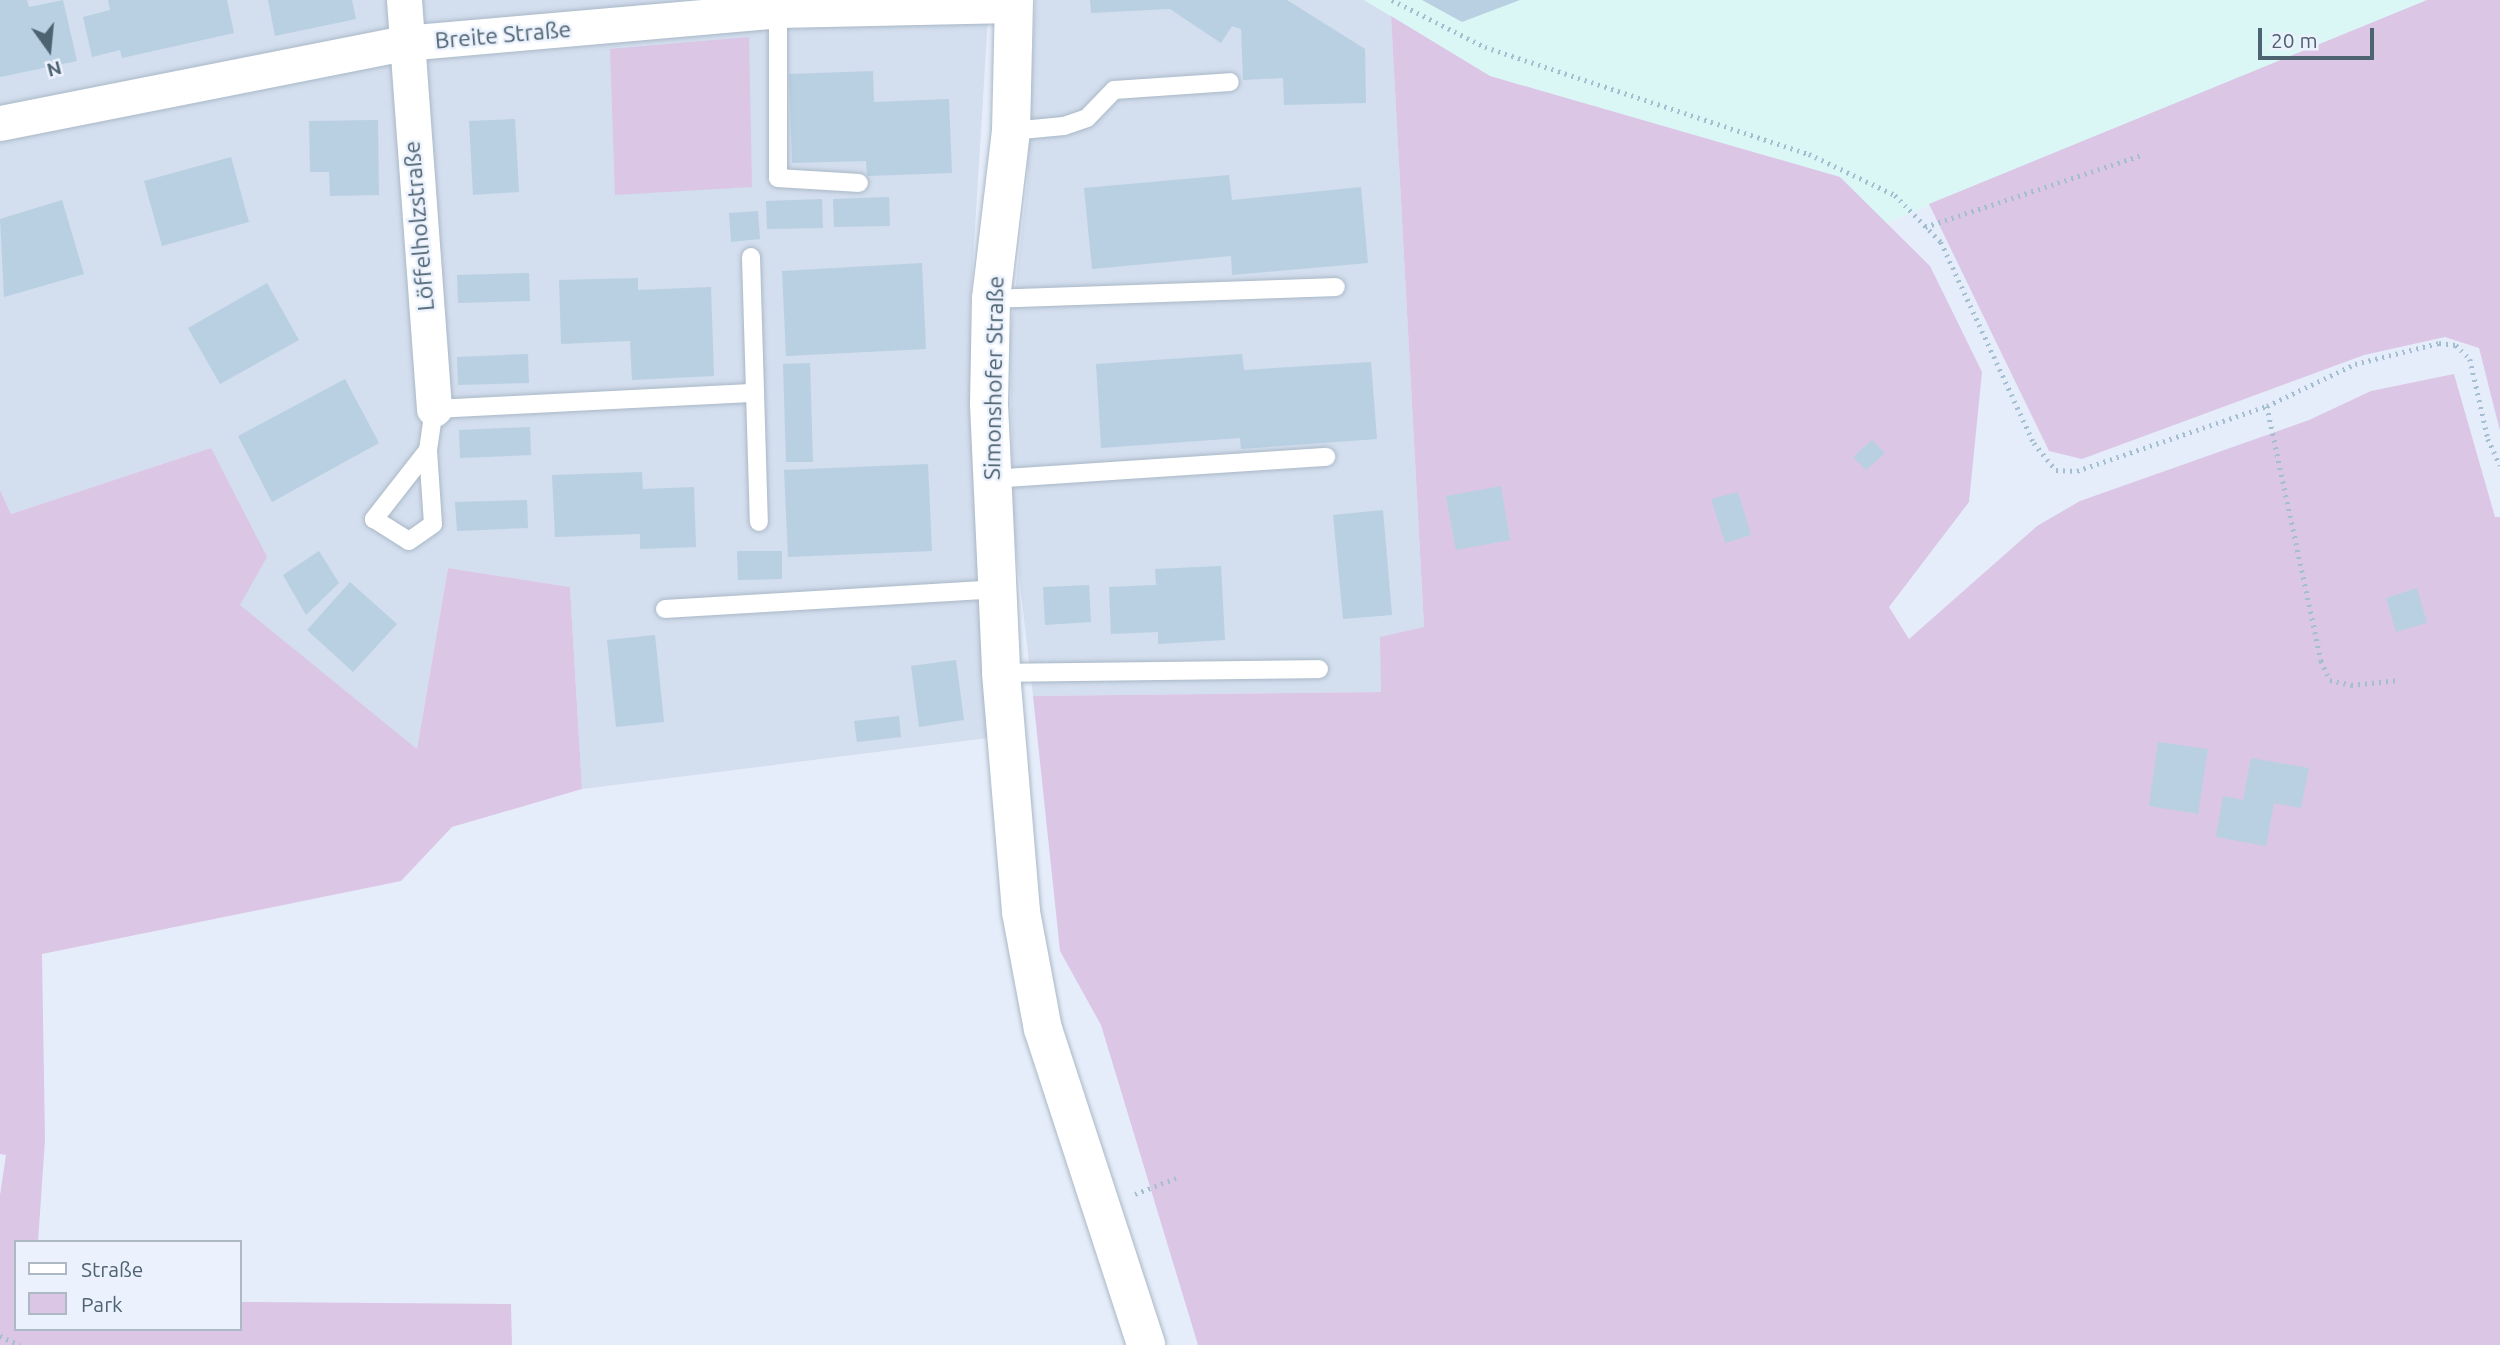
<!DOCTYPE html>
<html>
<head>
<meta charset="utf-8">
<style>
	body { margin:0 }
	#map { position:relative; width:2500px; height:1345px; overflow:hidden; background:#e6edfa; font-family:Ubuntu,sans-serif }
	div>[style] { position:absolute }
	.residential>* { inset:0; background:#d3deee }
	.medical>* { inset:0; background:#dbf7f5 }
	.green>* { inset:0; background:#dbc6e6 }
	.building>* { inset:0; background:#b8d0e2 }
	.path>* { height:4.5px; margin-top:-2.25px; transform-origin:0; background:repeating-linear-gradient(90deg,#a4bed1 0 2px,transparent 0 7px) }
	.roads { filter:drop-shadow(0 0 2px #a9b8c6) drop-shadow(0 0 2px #a9b8c6) }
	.lane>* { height:18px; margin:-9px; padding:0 9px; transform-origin:9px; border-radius:9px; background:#fff }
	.street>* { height:35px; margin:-17.5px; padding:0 17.5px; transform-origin:17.5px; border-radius:17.5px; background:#fff }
	.secondary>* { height:38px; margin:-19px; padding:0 19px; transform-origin:19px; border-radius:19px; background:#fff }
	span { translate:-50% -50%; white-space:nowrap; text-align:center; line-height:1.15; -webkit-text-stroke:5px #ecf2fd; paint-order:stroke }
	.street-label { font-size:23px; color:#4e6371 }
	.legend { position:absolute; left:14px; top:1240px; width:228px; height:91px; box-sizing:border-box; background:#ecf2fd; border:2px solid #adb9c5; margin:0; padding:9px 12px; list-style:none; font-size:21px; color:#4e6371 }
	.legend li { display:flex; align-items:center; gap:14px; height:35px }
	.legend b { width:35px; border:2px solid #adb9c5 }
	.north { position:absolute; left:14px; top:14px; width:70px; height:70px; -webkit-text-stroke:5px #ecf2fd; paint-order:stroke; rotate:165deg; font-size:19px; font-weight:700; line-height:28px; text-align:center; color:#4e6371 }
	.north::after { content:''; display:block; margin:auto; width:24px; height:32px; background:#4e6371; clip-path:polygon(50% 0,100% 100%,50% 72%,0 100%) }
	.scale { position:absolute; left:2258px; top:28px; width:116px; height:32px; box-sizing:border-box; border:4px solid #4e6371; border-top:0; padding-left:9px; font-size:21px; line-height:24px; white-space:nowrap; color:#4e6371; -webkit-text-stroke:5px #ecf2fd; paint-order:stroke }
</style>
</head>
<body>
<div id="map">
	<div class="residential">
		<div style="clip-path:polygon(0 0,989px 0,970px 310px,996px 737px,582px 789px,570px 587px,448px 568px,417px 749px,239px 605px,211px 448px,11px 514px,0 490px)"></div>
		<div style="clip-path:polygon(1035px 0,1364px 0,1391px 16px,1424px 628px,1381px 692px,1033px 696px,1013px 524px,1010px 336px,1027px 185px)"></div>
	</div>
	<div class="medical">
		<div style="clip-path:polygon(1364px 0,2427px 0,1886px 223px,1840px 177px,1490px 76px)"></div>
	</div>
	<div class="green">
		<div style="clip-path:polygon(2427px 0,2500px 0,2500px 431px,2479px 348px,2445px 337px,2364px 355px,2082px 459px,2049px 451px,1929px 204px)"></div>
		<div style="clip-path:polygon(1391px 16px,1490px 76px,1840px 177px,1930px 266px,1982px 372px,1969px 502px,1889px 607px,1909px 639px,2037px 526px,2080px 501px,2309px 420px,2371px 391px,2454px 374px,2495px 517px,2500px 517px,2500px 1345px,1198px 1345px,1101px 1025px,1060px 951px,1033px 696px,1381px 692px,1380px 637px,1424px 627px)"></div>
		<div style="clip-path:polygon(749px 37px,752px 187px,615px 195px,610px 49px)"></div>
		<div style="clip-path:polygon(211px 448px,267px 557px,240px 605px,417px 749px,448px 568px,570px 587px,582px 789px,452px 827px,401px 881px,42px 954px,45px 1140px,38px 1242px,16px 1242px,16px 1329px,240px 1329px,240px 1302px,511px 1304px,512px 1345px,0 1345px,0 1195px,6px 1155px,0 1154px,0 490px,11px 514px)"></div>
	</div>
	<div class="building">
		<div style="clip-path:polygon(0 0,27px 0,29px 7px,63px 0,77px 61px,0 77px)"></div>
		<div style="clip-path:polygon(108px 0,227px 0,234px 33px,122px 58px,120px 50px,92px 57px,83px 17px,110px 10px)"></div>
		<div style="clip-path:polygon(268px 0,352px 0,356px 19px,275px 36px)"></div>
		<div style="clip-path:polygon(1090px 0,1287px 0,1365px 49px,1366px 103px,1284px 105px,1283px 78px,1243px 80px,1241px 29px,1232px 26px,1221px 43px,1170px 9px,1091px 13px)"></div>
		<div style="clip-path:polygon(1422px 0,1520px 0,1462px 22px)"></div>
		<div style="clip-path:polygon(873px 71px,874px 102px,949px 99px,952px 173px,867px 176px,866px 161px,792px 163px,789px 74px)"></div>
		<div style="clip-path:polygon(515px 119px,519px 192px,473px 195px,469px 121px)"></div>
		<div style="clip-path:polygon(378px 120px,379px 195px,330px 196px,329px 172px,310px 172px,309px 121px)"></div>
		<div style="clip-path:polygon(231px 157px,249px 222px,162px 246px,144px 181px)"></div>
		<div style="clip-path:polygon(1229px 175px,1232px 200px,1361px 187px,1368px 263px,1232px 275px,1231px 256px,1092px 269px,1084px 188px)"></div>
		<div style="clip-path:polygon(889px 197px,890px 226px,834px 227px,833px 199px)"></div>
		<div style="clip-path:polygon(822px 199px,823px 228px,767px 229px,766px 201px)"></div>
		<div style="clip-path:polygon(62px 200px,84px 274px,4px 297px,0 219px)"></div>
		<div style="clip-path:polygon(758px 211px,760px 239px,731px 242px,729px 213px)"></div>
		<div style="clip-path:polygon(922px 263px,926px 349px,786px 356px,782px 271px)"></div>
		<div style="clip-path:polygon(529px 273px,530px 301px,458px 303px,457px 275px)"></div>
		<div style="clip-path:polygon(638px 278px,638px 290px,711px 287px,714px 376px,632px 380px,630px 341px,561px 344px,559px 280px)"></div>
		<div style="clip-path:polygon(267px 283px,299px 340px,220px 384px,188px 328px)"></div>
		<div style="clip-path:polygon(528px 354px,529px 383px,458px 385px,457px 357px)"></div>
		<div style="clip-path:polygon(1242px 354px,1244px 370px,1371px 362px,1377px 439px,1241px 449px,1240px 438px,1101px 448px,1096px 364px)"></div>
		<div style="clip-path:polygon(810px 363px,813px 462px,786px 462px,783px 364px)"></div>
		<div style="clip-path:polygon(345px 379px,379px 443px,272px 502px,238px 436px)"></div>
		<div style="clip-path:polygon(530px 427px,531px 455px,460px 458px,459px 430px)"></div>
		<div style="clip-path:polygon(1872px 440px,1885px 453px,1866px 470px,1853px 457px)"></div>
		<div style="clip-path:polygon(928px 464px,932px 551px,788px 557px,784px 470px)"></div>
		<div style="clip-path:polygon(642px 472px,643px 489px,694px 487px,696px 547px,640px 549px,640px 534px,555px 537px,552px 475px)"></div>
		<div style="clip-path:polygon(1501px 486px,1510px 540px,1456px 550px,1446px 496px)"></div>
		<div style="clip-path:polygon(1738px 492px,1751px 535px,1725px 543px,1711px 499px)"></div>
		<div style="clip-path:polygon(527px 500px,528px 528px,457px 531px,455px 502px)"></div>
		<div style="clip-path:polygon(1383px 510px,1392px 615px,1343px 619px,1333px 515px)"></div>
		<div style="clip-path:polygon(319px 551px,339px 583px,306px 615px,283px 575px)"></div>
		<div style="clip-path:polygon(737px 551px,782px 551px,782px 579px,738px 580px)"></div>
		<div style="clip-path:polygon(1221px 566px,1225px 640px,1158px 644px,1158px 632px,1111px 634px,1109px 587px,1156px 585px,1155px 569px)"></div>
		<div style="clip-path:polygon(350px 582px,397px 624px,353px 672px,307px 630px)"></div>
		<div style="clip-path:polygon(1089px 585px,1091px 622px,1045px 625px,1043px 587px)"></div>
		<div style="clip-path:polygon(2417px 588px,2427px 623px,2396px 632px,2386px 598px)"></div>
		<div style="clip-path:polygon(655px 635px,664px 722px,616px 727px,607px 640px)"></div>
		<div style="clip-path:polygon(956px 660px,964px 720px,919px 727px,911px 666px)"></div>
		<div style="clip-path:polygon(899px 716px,901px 737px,857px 742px,854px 721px)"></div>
		<div style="clip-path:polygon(2158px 742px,2208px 749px,2198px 814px,2149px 806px)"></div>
		<div style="clip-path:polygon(2251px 758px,2309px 768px,2301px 808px,2274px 803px,2266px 846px,2216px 837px,2223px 796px,2243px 800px)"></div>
	</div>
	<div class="path">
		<div style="left:1392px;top:0;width:104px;rotate:26.8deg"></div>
		<div style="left:1485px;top:47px;width:341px;rotate:18.3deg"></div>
		<div style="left:1809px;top:154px;width:95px;rotate:25.5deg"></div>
		<div style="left:1895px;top:195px;width:66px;rotate:45.6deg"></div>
		<div style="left:1941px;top:242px;width:221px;rotate:65.2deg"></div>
		<div style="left:2034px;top:443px;width:35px;rotate:51deg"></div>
		<div style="left:2056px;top:470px;width:21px;rotate:3deg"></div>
		<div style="left:2077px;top:471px;width:201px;rotate:-18.9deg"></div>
		<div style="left:2267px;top:406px;width:98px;rotate:-25.5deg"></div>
		<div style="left:2355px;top:364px;width:87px;rotate:-14deg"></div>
		<div style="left:2439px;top:343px;width:17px;rotate:7deg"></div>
		<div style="left:2456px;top:345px;width:20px;rotate:45deg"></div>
		<div style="left:2470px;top:359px;width:82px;rotate:77.3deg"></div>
		<div style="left:2488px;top:439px;width:29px;rotate:65deg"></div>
		<div style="left:1925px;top:227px;width:228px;rotate:-18.4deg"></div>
		<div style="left:2267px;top:406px;width:261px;rotate:78deg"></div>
		<div style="left:2321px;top:661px;width:21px;rotate:65deg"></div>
		<div style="left:2330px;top:680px;width:22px;rotate:13deg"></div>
		<div style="left:2351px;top:685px;width:49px;rotate:-5.8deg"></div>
		<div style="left:1135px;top:1194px;width:44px;rotate:-21.3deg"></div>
		<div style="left:0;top:1336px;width:22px;rotate:24deg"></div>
	</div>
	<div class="roads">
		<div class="lane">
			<div style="left:778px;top:10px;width:168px;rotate:90deg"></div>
			<div style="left:778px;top:178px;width:81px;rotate:3.5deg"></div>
			<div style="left:1011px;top:131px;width:53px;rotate:-5.4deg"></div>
			<div style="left:1064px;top:126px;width:24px;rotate:-19deg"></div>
			<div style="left:1087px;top:118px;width:39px;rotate:-46deg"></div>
			<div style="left:1114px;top:90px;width:116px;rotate:-3.9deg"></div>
			<div style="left:751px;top:257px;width:265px;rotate:88.3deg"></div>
			<div style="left:991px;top:299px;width:345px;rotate:-2deg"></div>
			<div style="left:428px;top:450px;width:88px;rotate:128deg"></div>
			<div style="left:374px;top:519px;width:41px;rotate:32.2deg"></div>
			<div style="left:409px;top:541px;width:29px;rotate:-35deg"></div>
			<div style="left:433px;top:524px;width:74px;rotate:-93.9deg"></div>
			<div style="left:428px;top:450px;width:41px;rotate:-81.7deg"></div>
			<div style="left:434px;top:409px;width:318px;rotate:-2.9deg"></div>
			<div style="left:992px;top:479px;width:335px;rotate:-3.8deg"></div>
			<div style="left:665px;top:609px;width:335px;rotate:-3.4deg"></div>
			<div style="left:1001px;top:673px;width:318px;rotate:-0.7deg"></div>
		</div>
		<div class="street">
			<div style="left:404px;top:0;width:410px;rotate:85.8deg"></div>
			<div style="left:0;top:123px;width:412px;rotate:-11.2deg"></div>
			<div style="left:404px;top:43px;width:375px;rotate:-5deg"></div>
			<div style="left:778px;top:10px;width:236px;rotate:-1.2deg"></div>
		</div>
		<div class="secondary">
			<div style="left:1014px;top:0;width:131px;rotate:91.3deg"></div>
			<div style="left:1011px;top:131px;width:169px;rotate:96.8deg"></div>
			<div style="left:991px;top:299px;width:105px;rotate:91.1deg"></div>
			<div style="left:989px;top:404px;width:269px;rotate:87.4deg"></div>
			<div style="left:1001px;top:673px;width:240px;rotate:85.2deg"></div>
			<div style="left:1021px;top:912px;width:119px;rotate:79.4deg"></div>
			<div style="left:1043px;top:1029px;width:332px;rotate:71.9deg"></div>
		</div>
	</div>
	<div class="street-label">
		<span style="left:503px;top:35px;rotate:-5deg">Breite Straße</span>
		<span style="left:419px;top:226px;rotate:-95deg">Löffelholzstraße</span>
		<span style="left:994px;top:378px;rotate:-89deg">Simonshofer Straße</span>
	</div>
	<ul class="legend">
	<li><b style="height:9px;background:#fff"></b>Straße</li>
	<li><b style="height:19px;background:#dbc6e6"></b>Park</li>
	</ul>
	<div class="north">N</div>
	<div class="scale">20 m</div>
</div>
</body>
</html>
